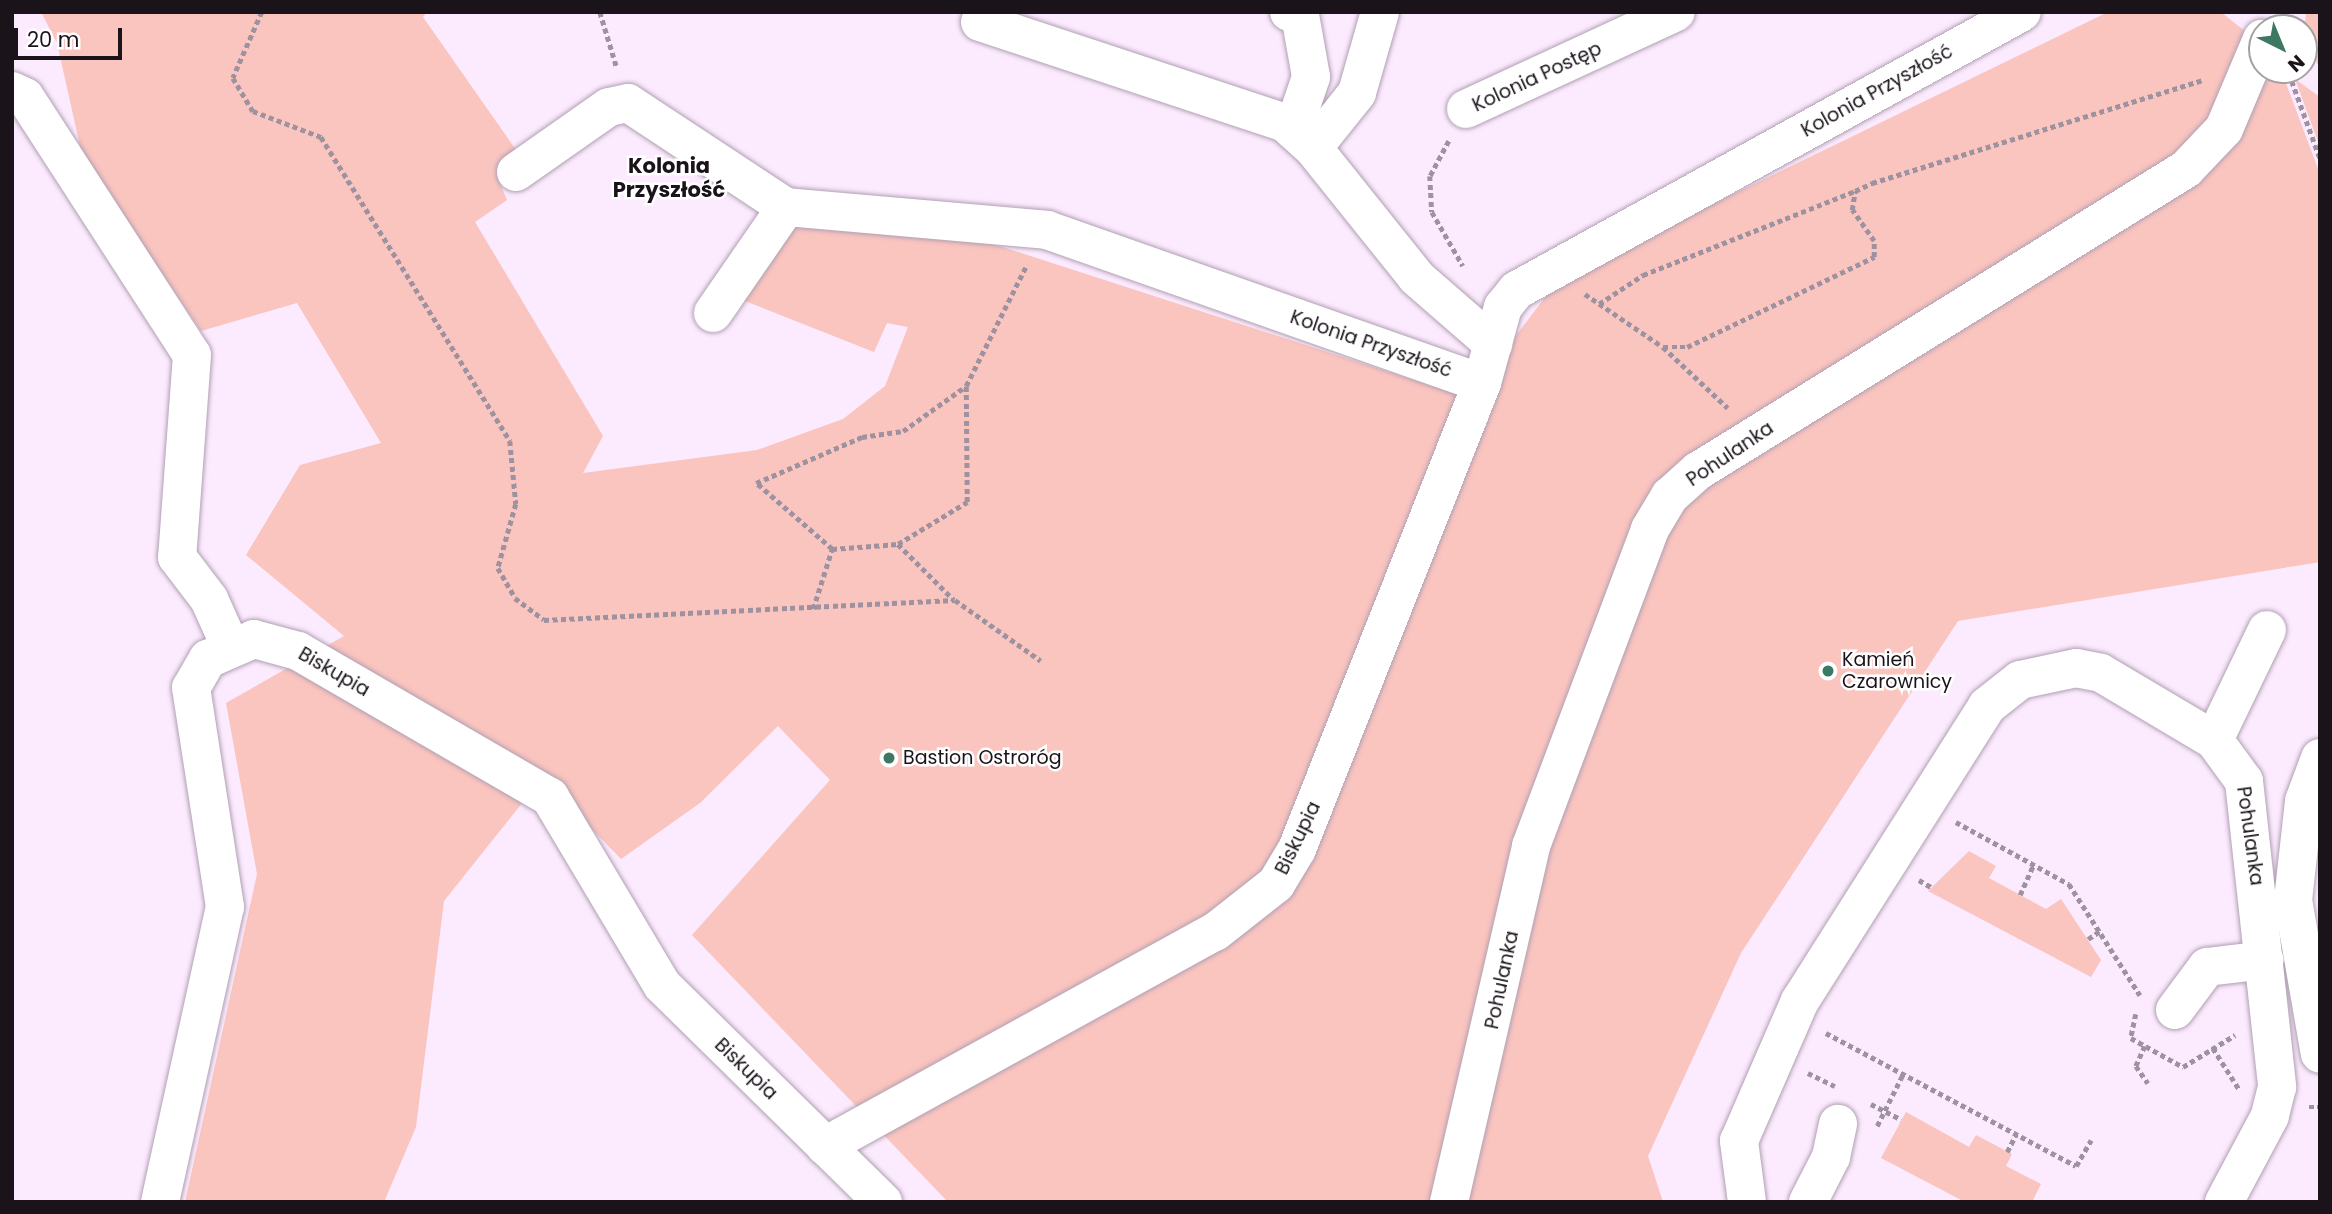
<!DOCTYPE html>
<html>
<head>
<meta charset="utf-8">
<style>
	body { margin:0 }
	#map { position:relative; width:2332px; height:1214px; overflow:hidden; background:#fceafe; font-family:Poppins,sans-serif }
	div>[style] { position:absolute }
	.green>* { inset:0; background:#fac4bf }
	.path>* { height:4.5px; margin-top:-2.25px; transform-origin:0; background:repeating-linear-gradient(90deg,#9f92a0 0 5px,transparent 0 8.5px) }
	.roads { filter:drop-shadow(0 0 2px #b0a0b2) drop-shadow(0 0 2px #b0a0b2) }
	.minor>* { height:38px; margin:-19px; padding:0 19px; transform-origin:19px; border-radius:19px; background:#fff }
	.dots>* { width:19px; height:19px; translate:-50% -50%; box-sizing:border-box; border:4px solid #fff; border-radius:50% }
	span { translate:-50% -50%; white-space:nowrap; text-align:center; line-height:1.15; -webkit-text-stroke:5px #fff; paint-order:stroke }
	.street-label { font-size:19px; color:#1a141a }
	.poi-label { font-size:19px; color:#1a141a }
	.left { translate:0 -50%; text-align:left }
	.neighbourhood-label { font-size:21px; color:#1a141a; font-weight:700 }
	.frame { position:absolute; inset:0; border:14px solid #1a141a; pointer-events:none }
	.north { position:absolute; left:2248px; top:14px; width:70px; height:70px; box-sizing:border-box; background:#fff; border:2px solid #a3a1a3; border-radius:50%; rotate:137deg; font-size:19px; font-weight:700; line-height:28px; text-align:center; color:#1a141a }
	.north::after { content:''; display:block; margin:auto; width:24px; height:32px; background:#3c7862; clip-path:polygon(50% 0,100% 100%,50% 72%,0 100%) }
	.scale { position:absolute; left:14px; top:28px; width:108px; height:32px; box-sizing:border-box; border:4px solid #1a141a; border-top:0; padding-left:9px; font-size:21px; line-height:24px; white-space:nowrap; color:#1a141a; -webkit-text-stroke:5px #fff; paint-order:stroke }
</style>
</head>
<body>
<div id="map">
	<div class="green">
		<div style="clip-path:polygon(41px 12px,427px 12px,423px 17px,521px 157px,496px 174px,507px 200px,475px 222px,603px 436px,583px 473px,757px 450px,843px 419px,885px 386px,908px 327px,887px 323px,874px 352px,735px 297px,783px 223px,944px 228px,1494px 406px,1514px 338px,1559px 279px,2108px 12px,2221px 12px,2262px 45px,2262px 70px,2281px 70px,2320px 174px,2320px 562px,1958px 621px,1741px 953px,1648px 1156px,1663px 1202px,948px 1202px,692px 935px,830px 780px,778px 726px,700px 803px,621px 859px,542px 778px,444px 901px,416px 1127px,384px 1202px,185px 1202px,257px 874px,226px 703px,344px 636px,246px 555px,300px 465px,381px 443px,297px 303px,201px 331px,82px 155px,57px 43px)"></div>
		<div style="clip-path:polygon(2306px 12px,2320px 12px,2320px 68px,2304px 42px)"></div>
		<div style="clip-path:polygon(2295px 79px,2320px 97px,2320px 147px)"></div>
		<div style="clip-path:polygon(1969px 851px,1996px 866px,1989px 878px,2046px 909px,2061px 899px,2101px 960px,2091px 977px,1928px 891px)"></div>
		<div style="clip-path:polygon(1906px 1112px,1969px 1147px,1976px 1135px,2012px 1154px,2006px 1166px,2041px 1184px,2032px 1202px,1965px 1202px,1881px 1158px)"></div>
	</div>
	<div class="path">
		<div style="left:262px;top:12px;width:72px;rotate:113.7deg"></div>
		<div style="left:233px;top:78px;width:39px;rotate:59deg"></div>
		<div style="left:253px;top:111px;width:73px;rotate:20.9deg"></div>
		<div style="left:321px;top:137px;width:358px;rotate:58.1deg"></div>
		<div style="left:510px;top:441px;width:63px;rotate:84.6deg"></div>
		<div style="left:516px;top:504px;width:66px;rotate:105.7deg"></div>
		<div style="left:498px;top:568px;width:34px;rotate:60deg"></div>
		<div style="left:515px;top:598px;width:36px;rotate:37deg"></div>
		<div style="left:544px;top:620px;width:411px;rotate:-2.8deg"></div>
		<div style="left:955px;top:600px;width:105px;rotate:35.3deg"></div>
		<div style="left:600px;top:12px;width:59px;rotate:73.1deg"></div>
		<div style="left:2289px;top:73px;width:90px;rotate:70deg"></div>
		<div style="left:1449px;top:141px;width:40px;rotate:118deg"></div>
		<div style="left:1430px;top:176px;width:36px;rotate:87deg"></div>
		<div style="left:1432px;top:212px;width:62px;rotate:60.1deg"></div>
		<div style="left:1585px;top:294px;width:94px;rotate:34.2deg"></div>
		<div style="left:1663px;top:347px;width:89px;rotate:43.2deg"></div>
		<div style="left:1599px;top:304px;width:53px;rotate:-33.4deg"></div>
		<div style="left:1643px;top:275px;width:228px;rotate:-21.6deg"></div>
		<div style="left:1663px;top:347px;width:24px"></div>
		<div style="left:1687px;top:347px;width:208px;rotate:-25.7deg"></div>
		<div style="left:1874px;top:257px;width:16px;rotate:-90deg"></div>
		<div style="left:1874px;top:241px;width:38px;rotate:-125deg"></div>
		<div style="left:1852px;top:210px;width:19px;rotate:-81deg"></div>
		<div style="left:1855px;top:191px;width:19px;rotate:-25deg"></div>
		<div style="left:1872px;top:183px;width:346px;rotate:-17.3deg"></div>
		<div style="left:898px;top:544px;width:81px;rotate:-31.3deg"></div>
		<div style="left:967px;top:502px;width:116px;rotate:-90.5deg"></div>
		<div style="left:832px;top:549px;width:66px;rotate:-4.3deg"></div>
		<div style="left:898px;top:544px;width:79px;rotate:45deg"></div>
		<div style="left:813px;top:609px;width:63px;rotate:-72.4deg"></div>
		<div style="left:832px;top:549px;width:101px;rotate:-139deg"></div>
		<div style="left:756px;top:483px;width:116px;rotate:-23.5deg"></div>
		<div style="left:862px;top:437px;width:41px;rotate:-8.3deg"></div>
		<div style="left:903px;top:431px;width:77px;rotate:-35.5deg"></div>
		<div style="left:966px;top:386px;width:136px;rotate:-63.4deg"></div>
		<div style="left:1956px;top:822px;width:129px;rotate:28.8deg"></div>
		<div style="left:2069px;top:884px;width:132px;rotate:57.4deg"></div>
		<div style="left:1919px;top:880px;width:14px;rotate:30deg"></div>
		<div style="left:2020px;top:895px;width:34px;rotate:-66deg"></div>
		<div style="left:2088px;top:939px;width:14px;rotate:-34deg"></div>
		<div style="left:2136px;top:1014px;width:25px;rotate:102deg"></div>
		<div style="left:2131px;top:1038px;width:60px;rotate:29.1deg"></div>
		<div style="left:2183px;top:1067px;width:61px;rotate:-31.6deg"></div>
		<div style="left:1826px;top:1033px;width:283px;rotate:28deg"></div>
		<div style="left:2076px;top:1166px;width:30px;rotate:-60deg"></div>
		<div style="left:2145px;top:1046px;width:22px;rotate:114deg"></div>
		<div style="left:2136px;top:1066px;width:21px;rotate:55deg"></div>
		<div style="left:2213px;top:1048px;width:49px;rotate:57.6deg"></div>
		<div style="left:1808px;top:1073px;width:30px;rotate:26deg"></div>
		<div style="left:1871px;top:1104px;width:34px;rotate:27deg"></div>
		<div style="left:2309px;top:1107px;width:11px"></div>
		<div style="left:1877px;top:1126px;width:58px;rotate:-63.4deg"></div>
		<div style="left:2007px;top:1152px;width:20px;rotate:-63deg"></div>
	</div>
	<div class="roads">
		<div class="minor">
			<div style="left:1289px;top:12px;width:11px;rotate:15deg"></div>
			<div style="left:1300px;top:15px;width:63px;rotate:79.9deg"></div>
			<div style="left:1311px;top:77px;width:56px;rotate:108.8deg"></div>
			<div style="left:1380px;top:12px;width:84px;rotate:105.9deg"></div>
			<div style="left:1357px;top:93px;width:70px;rotate:128.7deg"></div>
			<div style="left:1313px;top:148px;width:166px;rotate:51.3deg"></div>
			<div style="left:1417px;top:278px;width:101px;rotate:41deg"></div>
			<div style="left:980px;top:22px;width:321px;rotate:18.3deg"></div>
			<div style="left:1285px;top:123px;width:38px;rotate:42deg"></div>
			<div style="left:12px;top:91px;width:14px;rotate:25deg"></div>
			<div style="left:25px;top:97px;width:307px;rotate:57.1deg"></div>
			<div style="left:192px;top:355px;width:203px;rotate:94.2deg"></div>
			<div style="left:177px;top:557px;width:53px;rotate:52.7deg"></div>
			<div style="left:209px;top:599px;width:51px;rotate:65.9deg"></div>
			<div style="left:1466px;top:109px;width:231px;rotate:-24.8deg"></div>
			<div style="left:516px;top:172px;width:113px;rotate:-35deg"></div>
			<div style="left:609px;top:107px;width:19px;rotate:-12deg"></div>
			<div style="left:628px;top:103px;width:189px;rotate:33.4deg"></div>
			<div style="left:786px;top:207px;width:262px;rotate:5deg"></div>
			<div style="left:1047px;top:230px;width:461px;rotate:19.4deg"></div>
			<div style="left:1482px;top:383px;width:79px;rotate:-74.6deg"></div>
			<div style="left:1503px;top:307px;width:22px;rotate:-51deg"></div>
			<div style="left:1517px;top:290px;width:576px;rotate:-28.83deg"></div>
			<div style="left:713px;top:313px;width:129px;rotate:-55.4deg"></div>
			<div style="left:2214px;top:740px;width:122px;rotate:-64.3deg"></div>
			<div style="left:2320px;top:758px;width:46px;rotate:110.4deg"></div>
			<div style="left:2304px;top:801px;width:100px;rotate:96.3deg"></div>
			<div style="left:2293px;top:900px;width:156px;rotate:80.1deg"></div>
			<div style="left:2175px;top:1010px;width:54px;rotate:-53.3deg"></div>
			<div style="left:2207px;top:967px;width:58px;rotate:-6.9deg"></div>
			<div style="left:825px;top:1146px;width:445px;rotate:-28.8deg"></div>
			<div style="left:1215px;top:932px;width:78px;rotate:-38.2deg"></div>
			<div style="left:1276px;top:884px;width:41px;rotate:-59deg"></div>
			<div style="left:1297px;top:849px;width:501px;rotate:-68.35deg"></div>
			<div style="left:160px;top:1202px;width:302px;rotate:-77.6deg"></div>
			<div style="left:225px;top:907px;width:222px;rotate:-98.8deg"></div>
			<div style="left:191px;top:688px;width:34px;rotate:-60deg"></div>
			<div style="left:208px;top:659px;width:50px;rotate:-23.5deg"></div>
			<div style="left:254px;top:639px;width:46px;rotate:15.3deg"></div>
			<div style="left:298px;top:651px;width:291px;rotate:30.1deg"></div>
			<div style="left:550px;top:797px;width:219px;rotate:59.2deg"></div>
			<div style="left:662px;top:985px;width:310px;rotate:44.5deg"></div>
			<div style="left:1449px;top:1202px;width:365px;rotate:-77deg"></div>
			<div style="left:1531px;top:846px;width:339px;rotate:-69.4deg"></div>
			<div style="left:1650px;top:529px;width:39px;rotate:-59deg"></div>
			<div style="left:1670px;top:496px;width:38px;rotate:-42deg"></div>
			<div style="left:1698px;top:471px;width:574px;rotate:-31.75deg"></div>
			<div style="left:2186px;top:169px;width:55px;rotate:-46.5deg"></div>
			<div style="left:2224px;top:129px;width:98px;rotate:-67.1deg"></div>
			<div style="left:1747px;top:1202px;width:62px;rotate:-97.5deg"></div>
			<div style="left:1739px;top:1141px;width:153px;rotate:-66.5deg"></div>
			<div style="left:1800px;top:1001px;width:349px;rotate:-57.6deg"></div>
			<div style="left:1987px;top:706px;width:42px;rotate:-38.2deg"></div>
			<div style="left:2020px;top:680px;width:57px;rotate:-12.1deg"></div>
			<div style="left:2076px;top:668px;width:25px;rotate:11deg"></div>
			<div style="left:2101px;top:673px;width:131px;rotate:30.7deg"></div>
			<div style="left:2214px;top:740px;width:51px;rotate:53.8deg"></div>
			<div style="left:2244px;top:781px;width:308px;rotate:83.8deg"></div>
			<div style="left:2277px;top:1087px;width:30px;rotate:104deg"></div>
			<div style="left:2270px;top:1116px;width:98px;rotate:118.1deg"></div>
			<div style="left:1808px;top:1202px;width:51px;rotate:-62.9deg"></div>
			<div style="left:1831px;top:1157px;width:34px;rotate:-78deg"></div>
		</div>
	</div>
	<div class="dots">
		<div style="left:1828px;top:671px;background:#3c7862"></div>
		<div style="left:889px;top:758px;background:#3c7862"></div>
	</div>
	<div class="street-label">
		<span style="left:1537px;top:77px;rotate:-25deg">Kolonia Postęp</span>
		<span style="left:1877px;top:91px;rotate:-29deg">Kolonia Przyszłość</span>
		<span style="left:1371px;top:344px;rotate:19deg">Kolonia Przyszłość</span>
		<span style="left:1730px;top:454px;rotate:-34deg">Pohulanka</span>
		<span style="left:334px;top:672px;rotate:30deg">Biskupia</span>
		<span style="left:2250px;top:836px;rotate:82deg">Pohulanka</span>
		<span style="left:1298px;top:838px;rotate:-64deg">Biskupia</span>
		<span style="left:1502px;top:980px;rotate:-78deg">Pohulanka</span>
		<span style="left:746px;top:1069px;rotate:44deg">Biskupia</span>
	</div>
	<div class="poi-label">
		<span class="left" style="left:1842px;top:671px">Kamień<br>Czarownicy</span>
		<span class="left" style="left:903px;top:758px">Bastion Ostroróg</span>
	</div>
	<div class="neighbourhood-label">
		<span style="left:669px;top:178px">Kolonia<br>Przyszłość</span>
	</div>
	<div class="frame"></div>
	<div class="north">N</div>
	<div class="scale">20 m</div>
</div>
</body>
</html>
